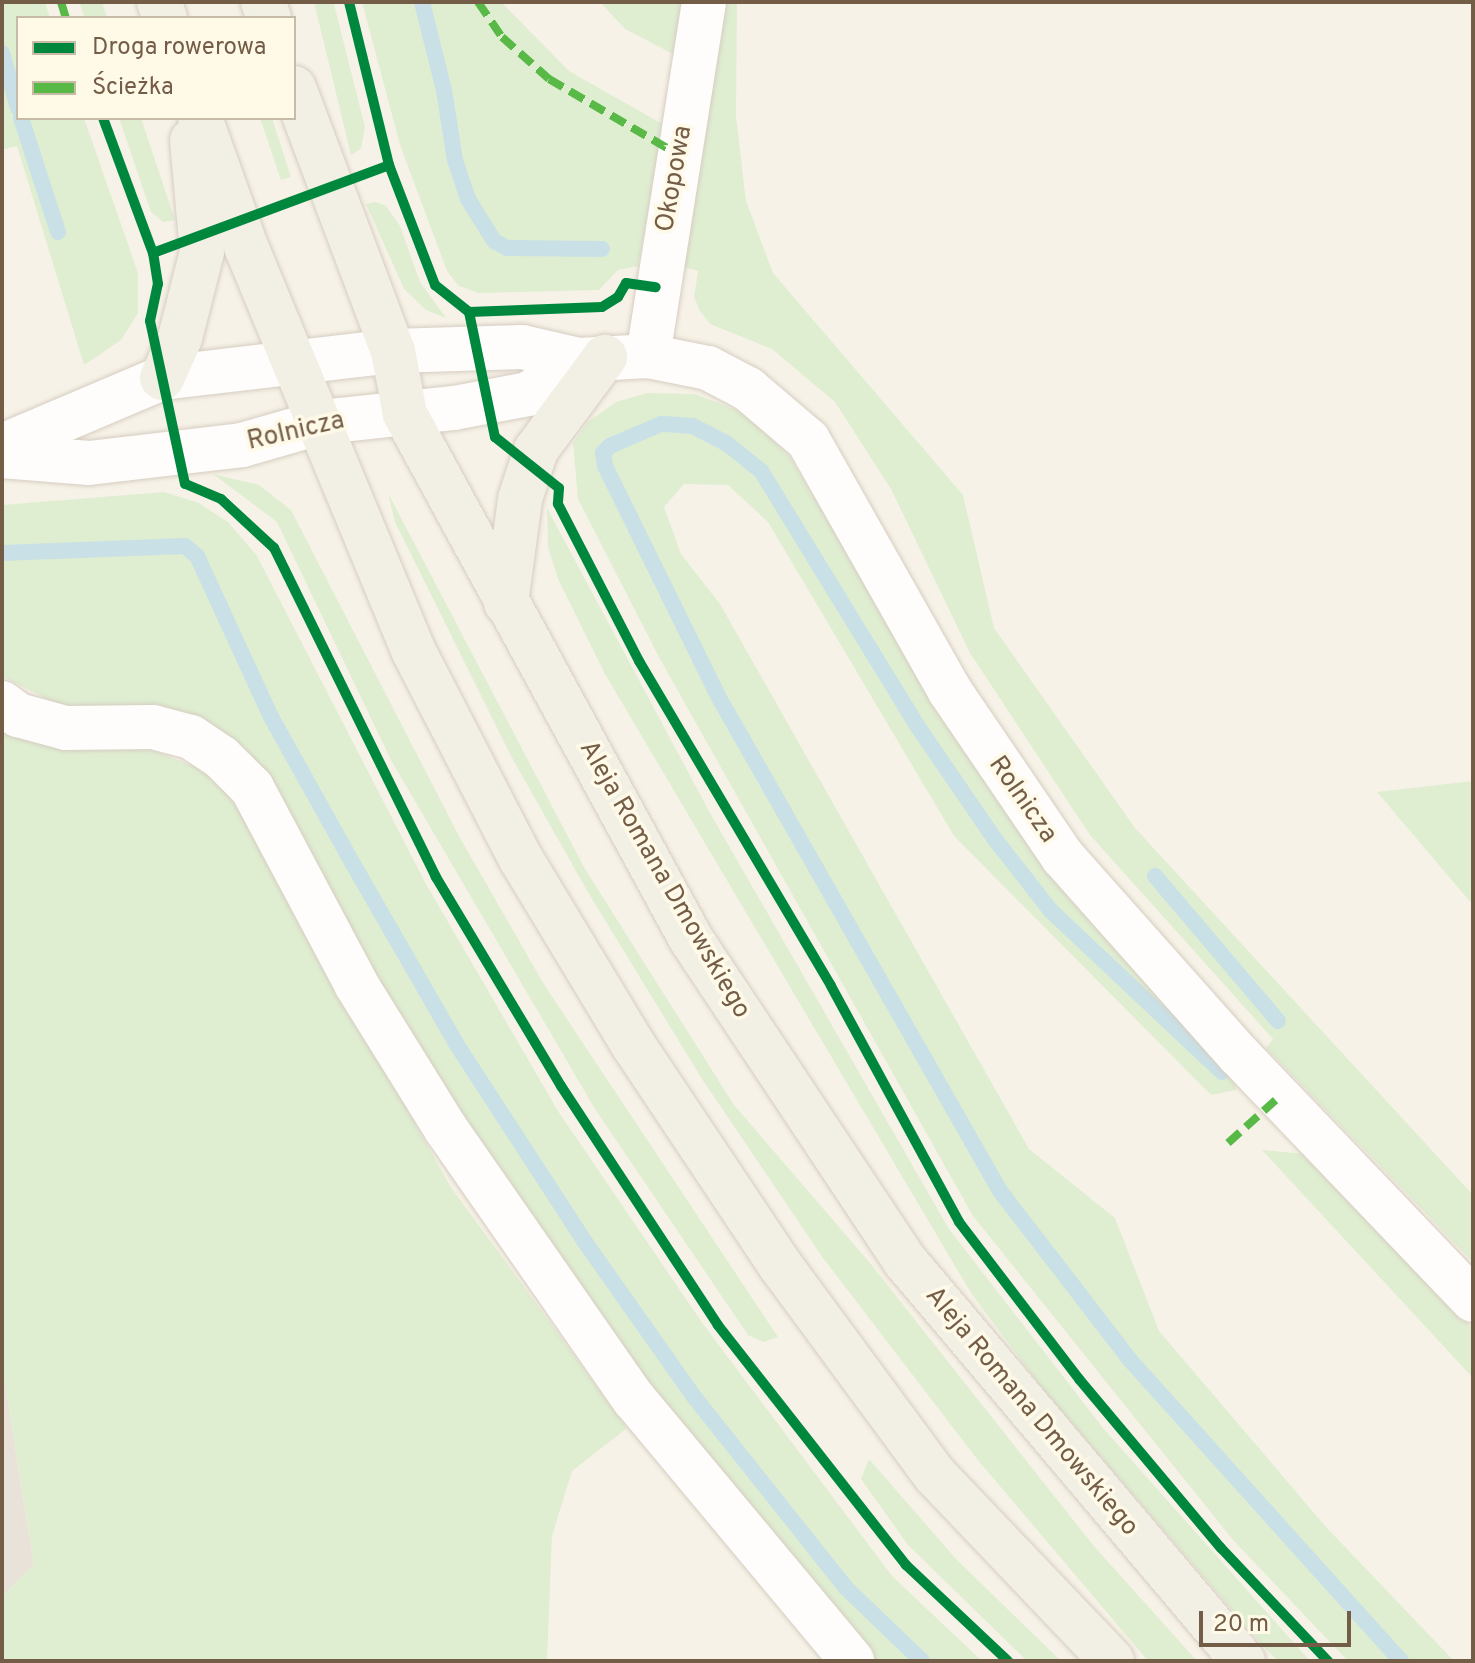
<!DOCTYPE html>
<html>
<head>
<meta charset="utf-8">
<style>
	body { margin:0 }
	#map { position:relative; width:1475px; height:1663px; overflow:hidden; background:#f7f2e7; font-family:Overpass,sans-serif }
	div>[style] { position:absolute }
	.industrial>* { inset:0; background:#e9e2d8 }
	.green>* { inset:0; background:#dfeed1 }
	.stream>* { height:16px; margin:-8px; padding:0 8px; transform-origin:8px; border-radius:8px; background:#c9e0e6 }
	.roads { filter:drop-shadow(0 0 2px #d6cdc2) drop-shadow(0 0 2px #d6cdc2) }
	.minor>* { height:44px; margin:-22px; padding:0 22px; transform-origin:22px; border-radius:22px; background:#fefdfb }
	.major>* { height:44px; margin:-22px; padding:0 22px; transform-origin:22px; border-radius:22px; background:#f2efe4 }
	.quiet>* { height:8px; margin-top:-4px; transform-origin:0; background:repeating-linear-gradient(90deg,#58b947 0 16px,transparent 0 24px) }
	.cycleway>* { height:10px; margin:-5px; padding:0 5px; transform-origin:5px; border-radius:5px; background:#00873e }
	span { translate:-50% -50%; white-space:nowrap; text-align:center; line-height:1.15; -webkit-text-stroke:7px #fff9e8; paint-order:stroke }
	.street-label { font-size:26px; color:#745d47 }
	.frame { position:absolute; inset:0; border:4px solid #745d47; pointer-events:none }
	.legend { position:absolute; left:16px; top:16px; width:280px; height:104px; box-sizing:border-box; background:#fff9e8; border:2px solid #c7bba8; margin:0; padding:10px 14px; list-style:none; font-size:24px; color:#745d47 }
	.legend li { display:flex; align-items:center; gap:16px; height:40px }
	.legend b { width:40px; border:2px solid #c7bba8 }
	.scale { position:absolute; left:1199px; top:1611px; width:152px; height:36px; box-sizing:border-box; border:4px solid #745d47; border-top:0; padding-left:10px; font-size:24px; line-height:28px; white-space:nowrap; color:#745d47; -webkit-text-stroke:6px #fff9e8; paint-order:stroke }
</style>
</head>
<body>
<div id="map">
	<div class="industrial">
		<div style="clip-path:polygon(2px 1364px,34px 1565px,2px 1597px)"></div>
	</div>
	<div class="green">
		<div style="clip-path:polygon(2px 2px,45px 2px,50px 18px,18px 18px,18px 118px,84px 118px,138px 273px,138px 313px,121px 340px,84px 365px,17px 146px,2px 150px)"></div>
		<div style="clip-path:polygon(79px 2px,102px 2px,107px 18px,85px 18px)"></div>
		<div style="clip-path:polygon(314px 2px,334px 4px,365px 127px,361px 149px,351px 155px)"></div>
		<div style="clip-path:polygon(362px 2px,501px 2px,569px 71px,664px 125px,638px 266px,618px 270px,599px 290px,478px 293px,459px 286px,447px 271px,400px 145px)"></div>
		<div style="clip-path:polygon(600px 2px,683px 2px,675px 55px,625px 29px)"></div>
		<div style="clip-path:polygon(715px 2px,737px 2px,736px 116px,746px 201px,773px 273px,963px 495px,994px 628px,1135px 828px,1473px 1195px,1473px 1262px,1266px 1048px,1273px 1039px,1090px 835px,970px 653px,891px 489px,835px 402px,772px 349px,710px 324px,700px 311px,694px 297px,698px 271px,681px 266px)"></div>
		<div style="clip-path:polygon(119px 118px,141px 118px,175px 220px,163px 222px,151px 212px)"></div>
		<div style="clip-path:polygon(260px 118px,272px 118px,291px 177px,281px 180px)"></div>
		<div style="clip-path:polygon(376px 202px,386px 206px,400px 226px,420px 282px,446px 318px,426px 310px,404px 289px,366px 204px)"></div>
		<div style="clip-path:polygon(647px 393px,695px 394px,746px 414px,789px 456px,951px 724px,1235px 1071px,1236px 1090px,1211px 1095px,954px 836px,768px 522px,728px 485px,684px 484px,664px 507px,681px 554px,720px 604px,1029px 1149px,1115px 1218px,1159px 1331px,1326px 1527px,1454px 1661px,1348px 1661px,1233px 1540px,973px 1216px,660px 659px,578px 499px,573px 443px,588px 422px,616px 402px)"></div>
		<div style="clip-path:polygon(213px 474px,259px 485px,291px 510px,460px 838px,545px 986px,778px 1337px,763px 1342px,748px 1335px,595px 1109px,391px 760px,277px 522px)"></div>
		<div style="clip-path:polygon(164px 492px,199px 503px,229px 523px,257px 556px,426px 884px,558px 1111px,703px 1324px,892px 1576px,982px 1661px,865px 1661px,554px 1272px,318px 878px,278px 796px,98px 710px,59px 705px,2px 676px,2px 505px)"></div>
		<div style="clip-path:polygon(388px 493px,585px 869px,734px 1105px,870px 1263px,1093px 1545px,1197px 1661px,1148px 1661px,977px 1459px,823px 1258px,702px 1079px,589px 894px,511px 756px,395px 522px)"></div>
		<div style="clip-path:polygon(547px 508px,710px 813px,949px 1229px,1103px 1428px,1310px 1661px,1278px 1661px,1262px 1645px,1041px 1387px,971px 1293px,605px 674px,558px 579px,548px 547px)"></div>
		<div style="clip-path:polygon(2px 725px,33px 742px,70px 750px,144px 747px,208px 772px,240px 810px,450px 1186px,627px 1428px,572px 1471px,552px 1536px,547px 1661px,2px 1661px,2px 1597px,34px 1564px,2px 1364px)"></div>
		<div style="clip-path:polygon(1473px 781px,1473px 905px,1377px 792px)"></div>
		<div style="clip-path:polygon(1262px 1150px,1305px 1154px,1473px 1329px,1473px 1378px)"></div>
		<div style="clip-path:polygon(869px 1459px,957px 1560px,1061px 1661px,1027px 1661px,908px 1545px,861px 1479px)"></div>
	</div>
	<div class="stream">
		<div style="left:422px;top:2px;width:91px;rotate:76deg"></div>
		<div style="left:444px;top:90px;width:71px;rotate:81.1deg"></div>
		<div style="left:455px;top:160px;width:41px;rotate:71.6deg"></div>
		<div style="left:468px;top:199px;width:49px;rotate:58.2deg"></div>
		<div style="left:494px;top:241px;width:15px;rotate:28deg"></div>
		<div style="left:507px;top:248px;width:95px;rotate:0.6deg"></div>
		<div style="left:2px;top:53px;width:57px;rotate:73.8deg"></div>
		<div style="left:21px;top:118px;width:120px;rotate:72deg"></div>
		<div style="left:2px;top:553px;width:183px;rotate:-2.2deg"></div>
		<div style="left:185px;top:546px;width:16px;rotate:40deg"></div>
		<div style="left:197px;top:556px;width:175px;rotate:65.3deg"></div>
		<div style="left:270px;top:715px;width:171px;rotate:60.9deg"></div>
		<div style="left:353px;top:864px;width:209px;rotate:60.1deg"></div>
		<div style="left:457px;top:1045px;width:239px;rotate:57deg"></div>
		<div style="left:587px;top:1245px;width:187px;rotate:54.8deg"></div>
		<div style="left:695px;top:1398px;width:243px;rotate:51.5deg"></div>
		<div style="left:846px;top:1588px;width:105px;rotate:43.8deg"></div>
		<div style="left:1155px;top:876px;width:190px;rotate:49.7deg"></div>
		<div style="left:1222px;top:1072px;width:235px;rotate:-136.7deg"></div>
		<div style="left:1051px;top:911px;width:93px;rotate:-128deg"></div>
		<div style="left:994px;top:838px;width:135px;rotate:-124.4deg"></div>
		<div style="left:918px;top:727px;width:300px;rotate:-121.5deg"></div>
		<div style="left:761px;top:471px;width:45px;rotate:-141.3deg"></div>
		<div style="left:726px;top:443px;width:38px;rotate:-153deg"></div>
		<div style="left:692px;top:426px;width:31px;rotate:-176deg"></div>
		<div style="left:661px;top:424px;width:56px;rotate:156.7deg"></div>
		<div style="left:610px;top:446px;width:10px;rotate:135deg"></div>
		<div style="left:603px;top:453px;width:13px;rotate:81deg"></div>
		<div style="left:605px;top:466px;width:256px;rotate:63.8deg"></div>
		<div style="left:718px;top:696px;width:570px;rotate:60.33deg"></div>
		<div style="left:1000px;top:1191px;width:213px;rotate:52.4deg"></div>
		<div style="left:1130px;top:1360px;width:405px;rotate:48deg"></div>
	</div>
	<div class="roads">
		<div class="minor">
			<div style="left:648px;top:356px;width:358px;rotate:-81deg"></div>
			<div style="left:2px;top:446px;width:174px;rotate:-23deg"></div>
			<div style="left:162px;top:378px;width:233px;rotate:-6.7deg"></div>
			<div style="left:393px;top:351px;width:129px;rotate:-1.8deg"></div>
			<div style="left:522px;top:347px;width:58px;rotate:12.8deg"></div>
			<div style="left:579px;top:360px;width:69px;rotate:-3.3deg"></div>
			<div style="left:648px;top:356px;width:61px;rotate:11.3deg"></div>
			<div style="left:708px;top:368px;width:45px;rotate:27.7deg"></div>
			<div style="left:748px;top:389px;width:79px;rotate:40.4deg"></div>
			<div style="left:808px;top:440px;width:288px;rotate:60.5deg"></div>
			<div style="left:950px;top:691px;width:201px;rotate:55.8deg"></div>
			<div style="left:1063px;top:857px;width:265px;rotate:48.4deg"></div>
			<div style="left:1239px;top:1055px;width:339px;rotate:46.3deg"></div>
			<div style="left:2px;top:456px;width:87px;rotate:4.6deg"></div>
			<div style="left:89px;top:463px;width:154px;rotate:-6.7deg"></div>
			<div style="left:242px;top:445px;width:83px;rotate:-16deg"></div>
			<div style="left:322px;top:422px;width:133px;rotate:-6.1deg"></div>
			<div style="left:454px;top:408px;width:75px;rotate:-10.7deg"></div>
			<div style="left:528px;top:394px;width:61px;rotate:-33.7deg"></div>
			<div style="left:2px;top:703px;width:20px;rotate:37deg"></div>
			<div style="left:18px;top:715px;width:50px;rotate:15.2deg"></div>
			<div style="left:66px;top:728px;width:87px;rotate:-0.7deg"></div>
			<div style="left:153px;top:727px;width:39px;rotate:15deg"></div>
			<div style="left:191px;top:737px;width:36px;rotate:34deg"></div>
			<div style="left:221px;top:757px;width:44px;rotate:45deg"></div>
			<div style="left:252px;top:788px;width:222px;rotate:62deg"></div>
			<div style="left:356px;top:984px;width:171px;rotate:58.2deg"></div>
			<div style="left:446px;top:1129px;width:329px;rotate:55.2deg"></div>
			<div style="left:634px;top:1399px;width:341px;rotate:50.2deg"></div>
		</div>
		<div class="major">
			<div style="left:159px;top:2px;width:17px;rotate:69deg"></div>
			<div style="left:263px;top:2px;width:17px;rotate:69deg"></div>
			<div style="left:294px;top:88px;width:281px;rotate:69.4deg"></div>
			<div style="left:393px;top:351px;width:64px;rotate:79.2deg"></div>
			<div style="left:405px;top:414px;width:598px;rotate:61.42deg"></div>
			<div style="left:691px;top:939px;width:387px;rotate:56.4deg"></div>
			<div style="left:905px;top:1261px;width:524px;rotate:49.8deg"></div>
			<div style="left:200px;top:118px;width:139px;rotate:70.3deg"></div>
			<div style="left:247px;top:249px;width:434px;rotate:67.5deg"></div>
			<div style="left:413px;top:650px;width:235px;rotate:62.7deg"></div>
			<div style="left:521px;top:859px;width:215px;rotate:58.9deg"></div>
			<div style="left:632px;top:1043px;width:267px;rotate:56.3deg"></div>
			<div style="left:780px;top:1265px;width:261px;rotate:53.6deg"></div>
			<div style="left:935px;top:1475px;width:257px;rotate:46.4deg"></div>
			<div style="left:162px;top:378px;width:44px;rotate:-65.8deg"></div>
			<div style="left:180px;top:338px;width:89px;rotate:-75.7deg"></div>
			<div style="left:202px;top:252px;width:112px;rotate:-95.1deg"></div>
			<div style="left:506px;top:603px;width:105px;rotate:-82.3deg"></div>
			<div style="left:520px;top:499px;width:52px;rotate:-71.9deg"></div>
			<div style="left:536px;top:450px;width:116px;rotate:-53.4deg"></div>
		</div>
	</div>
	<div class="quiet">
		<div style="left:61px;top:2px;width:17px;rotate:73deg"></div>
		<div style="left:478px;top:2px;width:42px;rotate:55.6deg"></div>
		<div style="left:502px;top:37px;width:63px;rotate:41.8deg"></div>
		<div style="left:549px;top:79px;width:151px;rotate:30.3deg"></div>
		<div style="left:1228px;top:1143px;width:69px;rotate:-42deg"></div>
	</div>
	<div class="cycleway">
		<div style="left:349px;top:2px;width:168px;rotate:76.2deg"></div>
		<div style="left:103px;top:118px;width:144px;rotate:69.7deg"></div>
		<div style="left:469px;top:312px;width:133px;rotate:-2.2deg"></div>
		<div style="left:602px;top:307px;width:19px;rotate:-32deg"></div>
		<div style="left:618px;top:297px;width:16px;rotate:-60deg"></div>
		<div style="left:626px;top:283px;width:30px;rotate:8deg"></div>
		<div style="left:1008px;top:1661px;width:140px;rotate:-136.7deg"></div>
		<div style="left:906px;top:1565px;width:305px;rotate:-128.1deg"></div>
		<div style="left:718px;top:1325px;width:286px;rotate:-123.3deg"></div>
		<div style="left:561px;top:1086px;width:244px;rotate:-120.9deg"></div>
		<div style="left:436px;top:877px;width:367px;rotate:-116.2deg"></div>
		<div style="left:274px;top:548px;width:72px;rotate:-137.2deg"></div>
		<div style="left:221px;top:499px;width:39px;rotate:-157deg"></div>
		<div style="left:185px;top:484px;width:167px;rotate:-102.1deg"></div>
		<div style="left:150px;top:321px;width:38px;rotate:-78deg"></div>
		<div style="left:158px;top:284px;width:31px;rotate:-99deg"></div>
		<div style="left:153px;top:253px;width:252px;rotate:-20.4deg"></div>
		<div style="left:389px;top:165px;width:129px;rotate:69deg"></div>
		<div style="left:435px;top:285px;width:43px;rotate:38.5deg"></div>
		<div style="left:469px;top:312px;width:128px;rotate:78.3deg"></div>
		<div style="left:495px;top:437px;width:82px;rotate:38.6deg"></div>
		<div style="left:559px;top:488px;width:16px;rotate:94deg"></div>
		<div style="left:558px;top:504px;width:177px;rotate:62.7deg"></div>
		<div style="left:639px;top:661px;width:377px;rotate:59.4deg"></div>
		<div style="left:831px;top:986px;width:268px;rotate:61.5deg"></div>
		<div style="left:959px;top:1222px;width:198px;rotate:52.6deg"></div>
		<div style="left:1079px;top:1379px;width:221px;rotate:50deg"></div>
		<div style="left:1221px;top:1548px;width:156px;rotate:46.6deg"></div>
	</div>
	<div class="street-label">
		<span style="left:675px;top:179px;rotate:-80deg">Okopowa</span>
		<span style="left:296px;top:432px;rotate:-13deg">Rolnicza</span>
		<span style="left:1022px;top:800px;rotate:55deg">Rolnicza</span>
		<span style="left:664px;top:880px;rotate:60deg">Aleja Romana Dmowskiego</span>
		<span style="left:1031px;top:1412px;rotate:50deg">Aleja Romana Dmowskiego</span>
	</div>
	<div class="frame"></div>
	<ul class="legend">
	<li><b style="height:10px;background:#00873e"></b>Droga rowerowa</li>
	<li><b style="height:10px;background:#58b947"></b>Ścieżka</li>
	</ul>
	<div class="scale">20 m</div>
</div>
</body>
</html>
